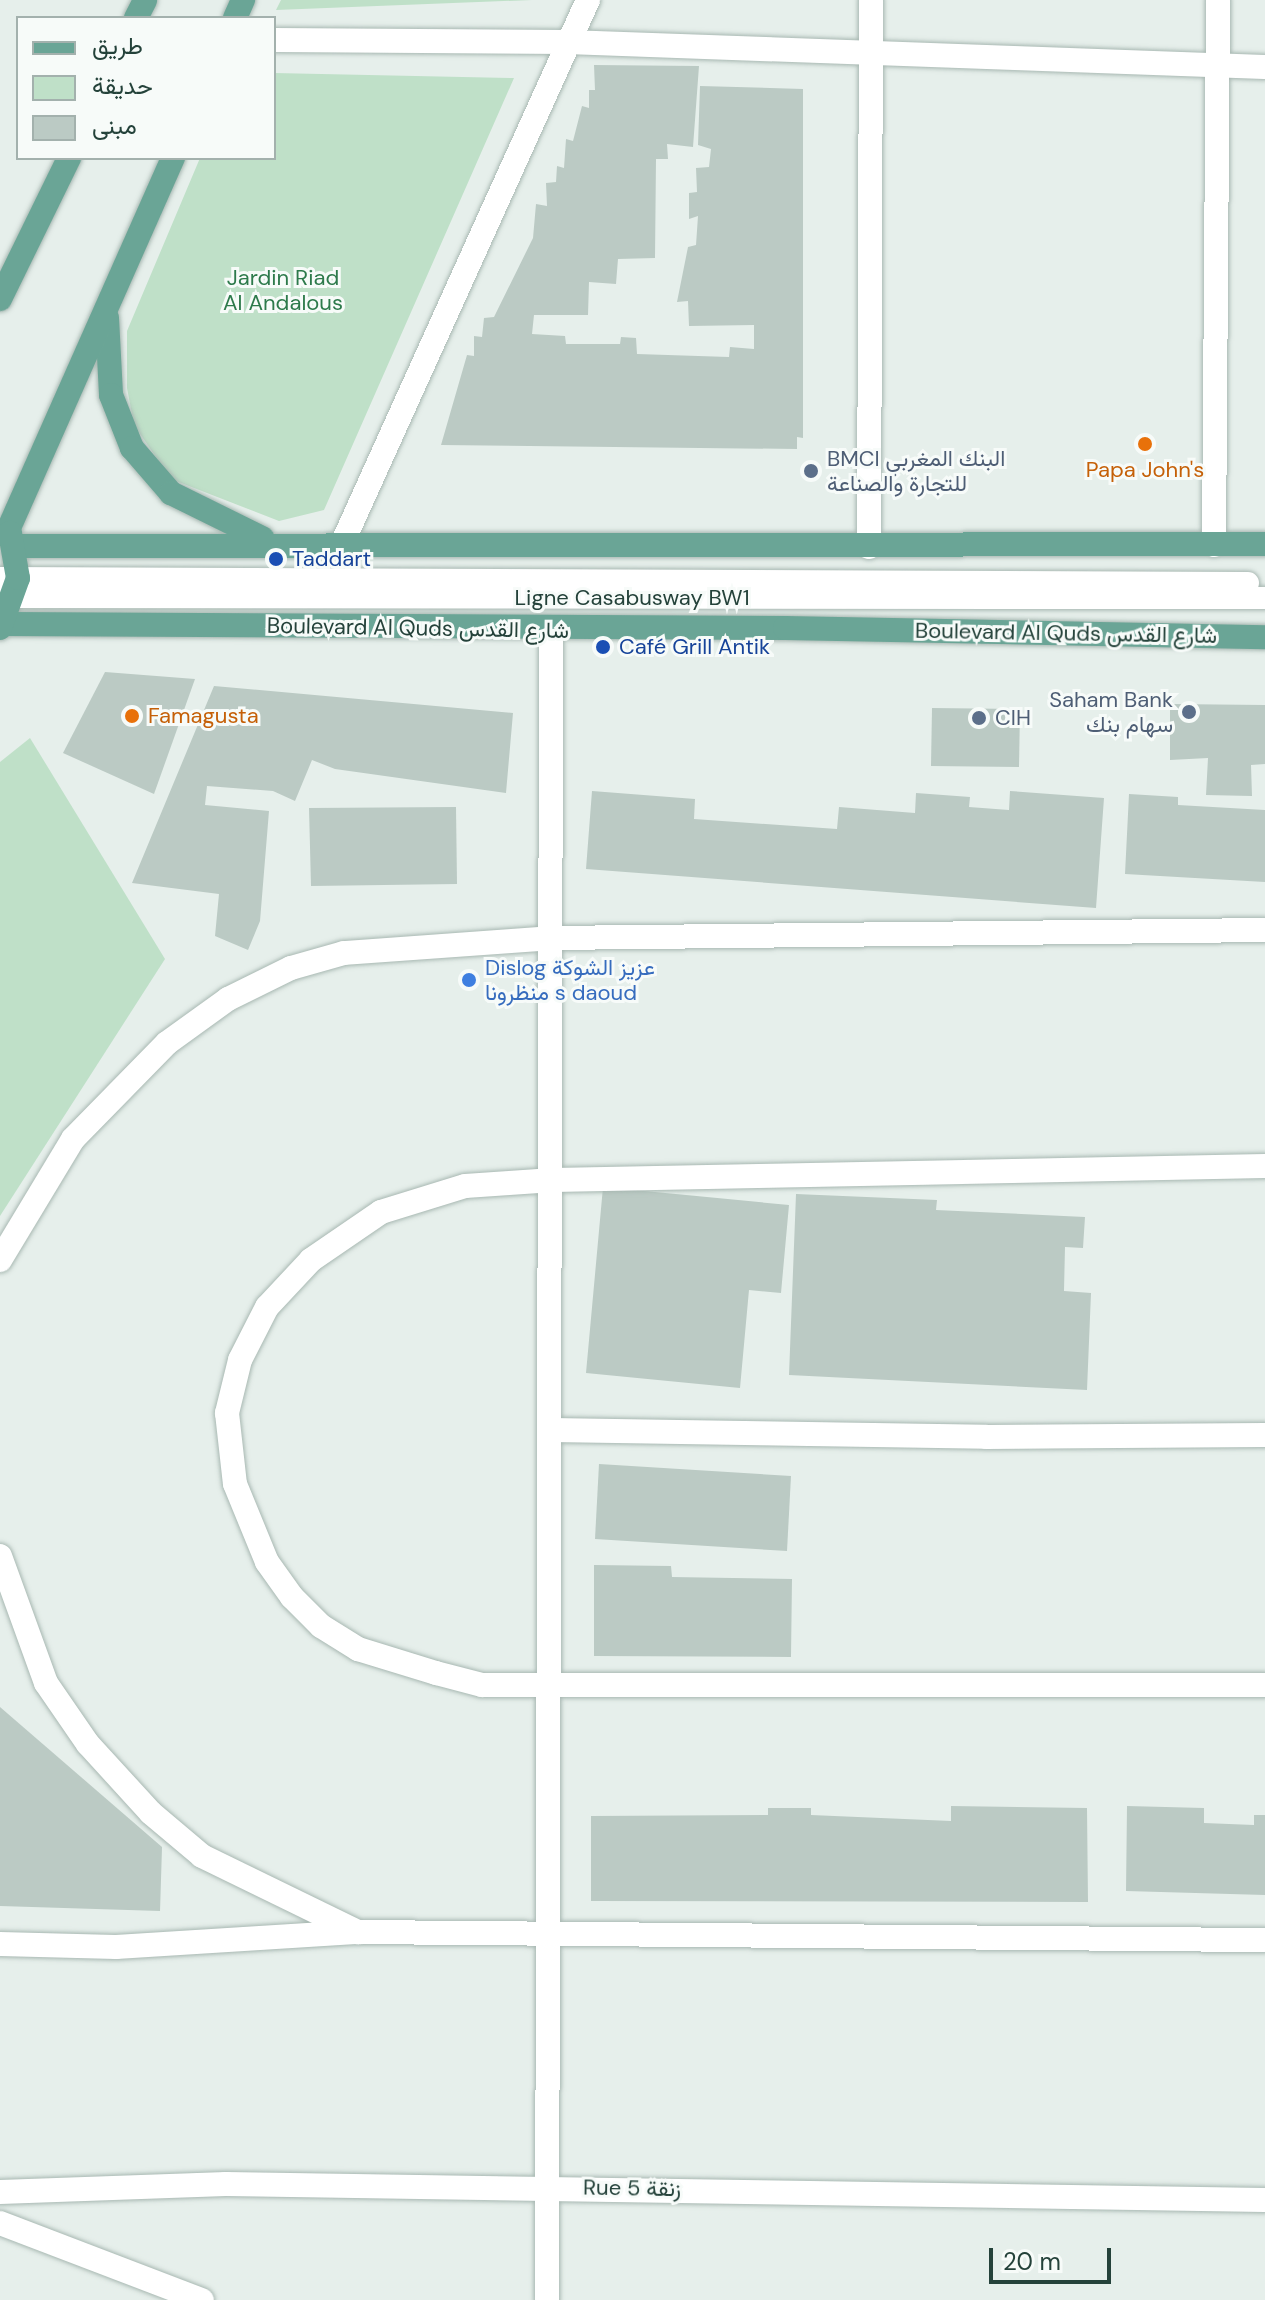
<!DOCTYPE html>
<html>
<head>
<meta charset="utf-8">
<style>
	body { margin:0 }
	#map { position:relative; width:1265px; height:2300px; overflow:hidden; background:#e6efeb; font-family:"DM Sans",Vazirmatn,sans-serif }
	div>[style] { position:absolute }
	.green>* { inset:0; background:#bfe0c8 }
	.building>* { inset:0; background:#bbcac4 }
	.roads { filter:drop-shadow(0 0 2px #a8b8b2) drop-shadow(0 0 2px #a8b8b2) }
	.lane>* { height:22px; margin:-11px; padding:0 11px; transform-origin:11px; border-radius:11px; background:#fff }
	.street>* { height:24px; margin:-12px; padding:0 12px; transform-origin:12px; border-radius:12px; background:#fff }
	.primary>* { height:24px; margin:-12px; padding:0 12px; transform-origin:12px; border-radius:12px; background:#6aa596 }
	.dots>* { width:22px; height:22px; translate:-50% -50%; box-sizing:border-box; border:4px solid #f7fbf9; border-radius:50% }
	span { translate:-50% -50%; white-space:nowrap; text-align:center; line-height:1.15; -webkit-text-stroke:6px #f7fbf9; paint-order:stroke }
	.park-label { font-size:22px; color:#2d7a4b }
	.service-label { font-size:22px; color:#4e5e75 }
	.left { translate:0 -50%; text-align:left }
	.right { translate:-100% -50%; text-align:right }
	.food-label { font-size:22px; color:#c56008 }
	.transit-label { font-size:22px; color:#164399 }
	.street-label { font-size:22px; color:#24423a }
	.shop-label { font-size:22px; color:#366cbe }
	.legend { position:absolute; left:16px; top:16px; width:260px; height:144px; box-sizing:border-box; background:#f7fbf9; border:2px solid #a3b1ad; margin:0; padding:10px 14px; list-style:none; font-size:24px; color:#24423a }
	.legend li { display:flex; align-items:center; gap:16px; height:40px }
	.legend b { width:40px; border:2px solid #a3b1ad }
	.scale { position:absolute; left:989px; top:2248px; width:122px; height:36px; box-sizing:border-box; border:4px solid #24423a; border-top:0; padding-left:10px; font-size:24px; line-height:28px; white-space:nowrap; color:#24423a; -webkit-text-stroke:6px #f7fbf9; paint-order:stroke }
</style>
</head>
<body>
<div id="map">
	<div class="green">
		<div style="clip-path:polygon(281px 0,532px 0,276px 10px)"></div>
		<div style="clip-path:polygon(274px 73px,514px 78px,324px 510px,279px 521px,171px 479px,134px 425px,127px 388px,127px 331px,200px 158px,274px 158px)"></div>
		<div style="clip-path:polygon(30px 738px,165px 959px,0 1216px,0 762px)"></div>
	</div>
	<div class="building">
		<div style="clip-path:polygon(594px 65px,699px 66px,693px 147px,667px 144px,668px 159px,656px 159px,655px 258px,618px 259px,616px 284px,589px 282px,588px 315px,534px 315px,532px 334px,565px 336px,566px 344px,620px 344px,621px 337px,636px 338px,637px 354px,729px 357px,730px 347px,754px 349px,754px 325px,689px 326px,688px 301px,677px 302px,688px 247px,696px 245px,698px 216px,689px 219px,689px 193px,697px 192px,696px 168px,709px 167px,711px 149px,698px 145px,700px 86px,803px 89px,803px 438px,797px 437px,797px 449px,441px 445px,467px 355px,474px 356px,474px 336px,482px 337px,484px 318px,494px 317px,533px 238px,536px 204px,547px 206px,546px 183px,556px 182px,557px 166px,564px 168px,566px 139px,573px 141px,582px 106px,589px 108px,589px 90px,595px 90px)"></div>
		<div style="clip-path:polygon(105px 672px,195px 679px,154px 794px,63px 753px)"></div>
		<div style="clip-path:polygon(214px 686px,513px 713px,506px 793px,335px 769px,312px 760px,295px 801px,273px 791px,207px 786px,205px 805px,269px 811px,260px 921px,248px 950px,215px 936px,219px 894px,132px 883px)"></div>
		<div style="clip-path:polygon(1170px 704px,1265px 705px,1265px 764px,1251px 765px,1252px 796px,1206px 795px,1208px 758px,1170px 760px)"></div>
		<div style="clip-path:polygon(932px 708px,1020px 709px,1019px 767px,931px 766px)"></div>
		<div style="clip-path:polygon(592px 791px,695px 799px,694px 819px,837px 829px,839px 807px,915px 813px,916px 793px,970px 797px,969px 807px,1009px 810px,1010px 791px,1104px 798px,1096px 908px,586px 869px)"></div>
		<div style="clip-path:polygon(1129px 794px,1178px 797px,1178px 805px,1265px 810px,1265px 882px,1125px 874px)"></div>
		<div style="clip-path:polygon(456px 807px,457px 884px,311px 886px,309px 808px)"></div>
		<div style="clip-path:polygon(603px 1187px,789px 1205px,781px 1293px,749px 1290px,740px 1388px,586px 1373px)"></div>
		<div style="clip-path:polygon(796px 1194px,937px 1200px,936px 1210px,1085px 1217px,1083px 1248px,1065px 1247px,1064px 1291px,1091px 1293px,1087px 1390px,789px 1375px)"></div>
		<div style="clip-path:polygon(599px 1464px,791px 1476px,787px 1551px,595px 1539px)"></div>
		<div style="clip-path:polygon(594px 1565px,671px 1566px,672px 1577px,792px 1579px,791px 1657px,594px 1656px)"></div>
		<div style="clip-path:polygon(0 1707px,162px 1847px,160px 1911px,0 1906px)"></div>
		<div style="clip-path:polygon(951px 1806px,1087px 1808px,1088px 1902px,591px 1901px,591px 1816px,768px 1815px,768px 1808px,811px 1808px,811px 1815px,951px 1821px)"></div>
		<div style="clip-path:polygon(1127px 1806px,1204px 1808px,1204px 1823px,1254px 1825px,1254px 1815px,1265px 1815px,1265px 1895px,1126px 1891px)"></div>
	</div>
	<div class="roads">
		<div class="lane">
			<div style="left:0;top:578px;width:1248px;rotate:0.23deg"></div>
			<div style="left:0;top:597px;width:1265px;rotate:0.05deg"></div>
		</div>
		<div class="street">
			<div style="left:274px;top:40px;width:293px;rotate:0.4deg"></div>
			<div style="left:567px;top:42px;width:698px;rotate:2.05deg"></div>
			<div style="left:342px;top:544px;width:597px;rotate:-65.67deg"></div>
			<div style="left:1214px;top:545px;width:545px;rotate:-89.58deg"></div>
			<div style="left:869px;top:547px;width:547px;rotate:-89.79deg"></div>
			<div style="left:1265px;top:1166px;width:712px;rotate:178.87deg"></div>
			<div style="left:553px;top:1180px;width:88px;rotate:176.1deg"></div>
			<div style="left:465px;top:1186px;width:88px;rotate:162.8deg"></div>
			<div style="left:381px;top:1212px;width:85px;rotate:145.6deg"></div>
			<div style="left:311px;top:1260px;width:64px;rotate:133.1deg"></div>
			<div style="left:267px;top:1307px;width:59px;rotate:117deg"></div>
			<div style="left:240px;top:1360px;width:55px;rotate:103.8deg"></div>
			<div style="left:227px;top:1413px;width:71px;rotate:83.6deg"></div>
			<div style="left:235px;top:1484px;width:84px;rotate:67.7deg"></div>
			<div style="left:267px;top:1562px;width:43px;rotate:54.5deg"></div>
			<div style="left:292px;top:1597px;width:41px;rotate:45deg"></div>
			<div style="left:321px;top:1626px;width:44px;rotate:31.9deg"></div>
			<div style="left:358px;top:1649px;width:82px;rotate:17.1deg"></div>
			<div style="left:436px;top:1673px;width:48px;rotate:14.6deg"></div>
			<div style="left:482px;top:1685px;width:783px"></div>
			<div style="left:0;top:1260px;width:141px;rotate:-58.9deg"></div>
			<div style="left:73px;top:1139px;width:134px;rotate:-45.6deg"></div>
			<div style="left:167px;top:1043px;width:75px;rotate:-35.8deg"></div>
			<div style="left:228px;top:999px;width:70px;rotate:-26.2deg"></div>
			<div style="left:291px;top:968px;width:55px;rotate:-15.8deg"></div>
			<div style="left:344px;top:953px;width:208px;rotate:-4.1deg"></div>
			<div style="left:551px;top:938px;width:714px;rotate:-0.64deg"></div>
			<div style="left:551px;top:1430px;width:435px;rotate:0.9deg"></div>
			<div style="left:986px;top:1437px;width:279px;rotate:-0.4deg"></div>
			<div style="left:0;top:1556px;width:135px;rotate:70.1deg"></div>
			<div style="left:46px;top:1683px;width:74px;rotate:55.5deg"></div>
			<div style="left:88px;top:1744px;width:93px;rotate:47.6deg"></div>
			<div style="left:151px;top:1813px;width:67px;rotate:40.1deg"></div>
			<div style="left:202px;top:1856px;width:174px;rotate:26deg"></div>
			<div style="left:358px;top:1932px;width:907px;rotate:0.51deg"></div>
			<div style="left:0;top:1944px;width:116px;rotate:1.5deg"></div>
			<div style="left:116px;top:1947px;width:240px;rotate:-3.6deg"></div>
			<div style="left:0;top:2192px;width:226px;rotate:-2deg"></div>
			<div style="left:226px;top:2184px;width:1039px;rotate:0.88deg"></div>
			<div style="left:0;top:2223px;width:216px;rotate:20.9deg"></div>
			<div style="left:547px;top:2300px;width:1670px;rotate:-89.86deg"></div>
		</div>
		<div class="primary">
			<div style="left:136px;top:18px;width:20px;rotate:-63deg"></div>
			<div style="left:235px;top:18px;width:20px;rotate:-66deg"></div>
			<div style="left:0;top:299px;width:157px;rotate:-63.9deg"></div>
			<div style="left:107px;top:318px;width:77px;rotate:87deg"></div>
			<div style="left:111px;top:395px;width:57px;rotate:68.4deg"></div>
			<div style="left:132px;top:448px;width:60px;rotate:49.1deg"></div>
			<div style="left:171px;top:493px;width:102px;rotate:26.3deg"></div>
			<div style="left:9px;top:528px;width:405px;rotate:-66.1deg"></div>
			<div style="left:14px;top:546px;width:1251px;rotate:-0.09deg"></div>
			<div style="left:3px;top:624px;width:782px;rotate:0.29deg"></div>
			<div style="left:785px;top:628px;width:480px;rotate:1.1deg"></div>
			<div style="left:0;top:628px;width:53px;rotate:-70.2deg"></div>
			<div style="left:18px;top:578px;width:46px;rotate:-100.1deg"></div>
		</div>
	</div>
	<div class="dots">
		<div style="left:1145px;top:444px;background:#e8710a"></div>
		<div style="left:811px;top:471px;background:#5c6f8a"></div>
		<div style="left:276px;top:559px;background:#1a4fb4"></div>
		<div style="left:603px;top:647px;background:#1a4fb4"></div>
		<div style="left:1189px;top:712px;background:#5c6f8a"></div>
		<div style="left:132px;top:716px;background:#e8710a"></div>
		<div style="left:979px;top:718px;background:#5c6f8a"></div>
		<div style="left:469px;top:980px;background:#3f7fe0"></div>
	</div>
	<div class="park-label">
		<span style="left:283px;top:290px">Jardin Riad<br>Al Andalous</span>
	</div>
	<div class="service-label">
		<span class="left" style="left:827px;top:471px">BMCI البنك المغربي<br>للتجارة والصناعة</span>
		<span class="right" style="left:1173px;top:712px">Saham Bank<br>سهام بنك</span>
		<span class="left" style="left:995px;top:718px">CIH</span>
	</div>
	<div class="food-label">
		<span style="left:1145px;top:470px">Papa John's</span>
		<span class="left" style="left:148px;top:716px">Famagusta</span>
	</div>
	<div class="transit-label">
		<span class="left" style="left:292px;top:559px">Taddart</span>
		<span class="left" style="left:619px;top:647px">Café Grill Antik</span>
	</div>
	<div class="street-label">
		<span style="left:632px;top:598px">Ligne Casabusway BW1</span>
		<span style="left:418px;top:628px;rotate:1deg">Boulevard Al Quds شارع القدس</span>
		<span style="left:1066px;top:633px;rotate:1deg">Boulevard Al Quds شارع القدس</span>
		<span style="left:632px;top:2188px;rotate:1deg">Rue 5 زنقة</span>
	</div>
	<div class="shop-label">
		<span class="left" style="left:485px;top:980px">Dislog عزيز الشوكة<br>منظرونا s daoud</span>
	</div>
	<ul class="legend">
	<li><b style="height:10px;background:#6aa596"></b>طريق</li>
	<li><b style="height:22px;background:#bfe0c8"></b>حديقة</li>
	<li><b style="height:22px;background:#bbcac4"></b>مبنى</li>
	</ul>
	<div class="scale">20 m</div>
</div>
</body>
</html>
